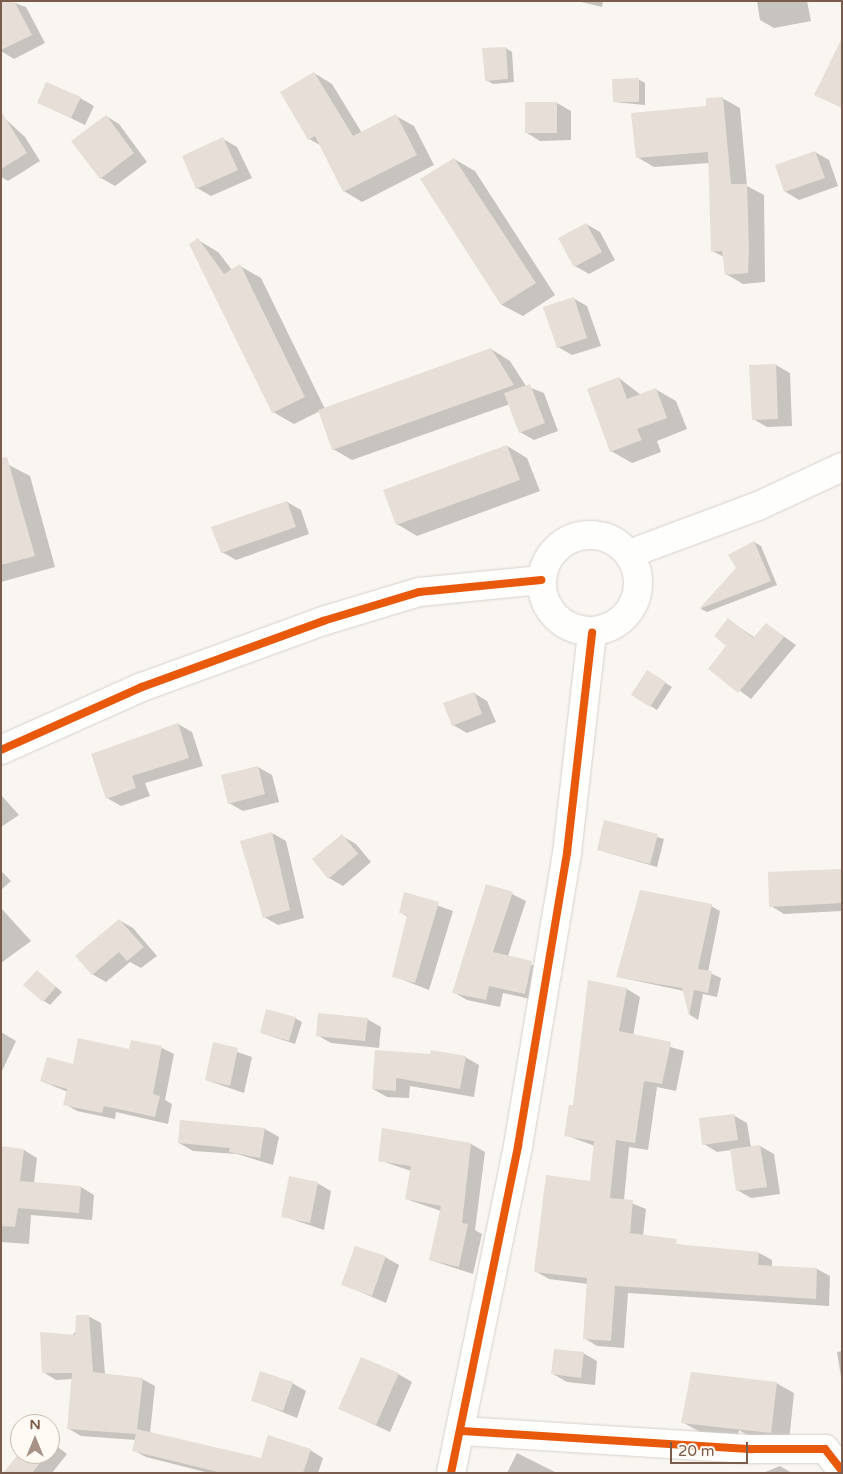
<!DOCTYPE html>
<html>
<head>
<meta charset="utf-8">
<style>
	body { margin:0 }
	#map { position:relative; width:843px; height:1474px; overflow:hidden; background:#f9f5f0; font-family:"Varela Round",sans-serif }
	div>[style] { position:absolute }
	.shadow>* { inset:0; background:#0003 }
	.building>* { inset:0; background:#e6ded7 }
	.roads { filter:drop-shadow(0 0 1px #d7d1cb) drop-shadow(0 0 1px #d7d1cb) }
	.minor>* { height:28px; margin:-14px; padding:0 14px; transform-origin:14px; border-radius:14px; background:#fefefd }
	.tertiary>* { height:28px; margin:-14px; padding:0 14px; transform-origin:14px; border-radius:14px; background:#fefefd }
	.tertiary>.ring { margin:-14px; padding:0; box-sizing:content-box; background:none; border:28px solid #fefefd; border-radius:50% }
	.cycleway>* { height:8px; margin:-4px; padding:0 4px; transform-origin:4px; border-radius:4px; background:#e8590c }
	span { translate:-50% -50%; white-space:nowrap; text-align:center; line-height:1.15; -webkit-text-stroke:4px #fffaf3; paint-order:stroke }
	.frame { position:absolute; inset:0; border:2px solid #7a5c4d; pointer-events:none }
	.north { position:absolute; left:10px; top:1414px; width:50px; height:50px; box-sizing:border-box; background:#fffaf3; border:1px solid #cabbb1; border-radius:50%; rotate:0deg; font-size:14px; font-weight:700; line-height:20px; text-align:center; color:#7a5c4d }
	.north::after { content:''; display:block; margin:auto; width:18px; height:22px; background:#a69286; clip-path:polygon(50% 0,100% 100%,50% 72%,0 100%) }
	.scale { position:absolute; left:670px; top:1442px; width:78px; height:22px; box-sizing:border-box; border:2px solid #7a5c4d; border-top:0; padding-left:6px; font-size:15px; line-height:18px; white-space:nowrap; color:#7a5c4d; -webkit-text-stroke:4px #fffaf3; paint-order:stroke }
</style>
</head>
<body>
<div id="map">
	<div class="shadow">
		<div style="clip-path:polygon(9px 1px,26px 7px,45px 43px,14px 59px,1px 51px,1px 5px)"></div>
		<div style="clip-path:polygon(577px 1px,603px 1px,602px 7px)"></div>
		<div style="clip-path:polygon(757px 1px,807px 1px,811px 21px,774px 28px,760px 20px)"></div>
		<div style="clip-path:polygon(506px 48px,512px 52px,514px 82px,493px 84px,486px 80px)"></div>
		<div style="clip-path:polygon(314px 73px,332px 84px,362px 133px,396px 116px,414px 126px,434px 165px,362px 202px,344px 191px,322px 146px,309px 139px)"></div>
		<div style="clip-path:polygon(638px 79px,645px 83px,645px 105px,614px 102px)"></div>
		<div style="clip-path:polygon(80px 98px,94px 106px,85px 125px,38px 102px)"></div>
		<div style="clip-path:polygon(722px 98px,740px 108px,747px 186px,764px 195px,765px 282px,743px 284px,726px 274px,724px 257px,712px 251px,709px 163px,654px 167px,637px 157px)"></div>
		<div style="clip-path:polygon(557px 103px,571px 111px,571px 140px,540px 141px,527px 133px)"></div>
		<div style="clip-path:polygon(1px 115px,25px 137px,40px 161px,8px 181px,1px 177px)"></div>
		<div style="clip-path:polygon(106px 116px,119px 124px,147px 162px,115px 186px,101px 178px)"></div>
		<div style="clip-path:polygon(223px 139px,237px 147px,252px 178px,211px 196px,197px 188px)"></div>
		<div style="clip-path:polygon(815px 152px,829px 160px,838px 186px,799px 200px,786px 192px,776px 166px)"></div>
		<div style="clip-path:polygon(454px 159px,475px 171px,555px 295px,523px 316px,502px 305px,422px 179px)"></div>
		<div style="clip-path:polygon(586px 224px,600px 232px,615px 260px,589px 274px,575px 266px)"></div>
		<div style="clip-path:polygon(198px 240px,218px 252px,232px 270px,240px 266px,261px 278px,325px 409px,491px 349px,510px 361px,526px 386px,544px 393px,558px 431px,534px 440px,520px 432px,510px 404px,352px 460px,333px 449px,320px 411px,294px 424px,273px 412px)"></div>
		<div style="clip-path:polygon(573px 298px,587px 306px,601px 346px,572px 355px,558px 347px)"></div>
		<div style="clip-path:polygon(776px 365px,790px 373px,792px 426px,767px 427px,753px 419px)"></div>
		<div style="clip-path:polygon(619px 378px,641px 395px,655px 389px,676px 401px,687px 429px,657px 441px,661px 452px,632px 463px,611px 451px)"></div>
		<div style="clip-path:polygon(507px 446px,527px 458px,540px 491px,417px 536px,397px 524px)"></div>
		<div style="clip-path:polygon(9px 465px,30px 476px,55px 567px,1px 582px,1px 467px)"></div>
		<div style="clip-path:polygon(287px 502px,301px 510px,309px 534px,236px 560px,222px 552px)"></div>
		<div style="clip-path:polygon(754px 542px,761px 546px,777px 585px,707px 612px,701px 609px,738px 569px)"></div>
		<div style="clip-path:polygon(729px 620px,755px 638px,766px 624px,796px 645px,751px 699px,709px 668px,728px 646px)"></div>
		<div style="clip-path:polygon(648px 672px,672px 687px,657px 710px,633px 695px)"></div>
		<div style="clip-path:polygon(474px 693px,487px 701px,496px 722px,467px 733px,453px 725px)"></div>
		<div style="clip-path:polygon(178px 724px,192px 732px,203px 766px,145px 783px,150px 796px,121px 806px,107px 798px)"></div>
		<div style="clip-path:polygon(258px 767px,272px 775px,279px 802px,243px 811px,229px 803px)"></div>
		<div style="clip-path:polygon(1px 795px,19px 815px,1px 827px)"></div>
		<div style="clip-path:polygon(605px 821px,664px 839px,657px 867px,598px 850px)"></div>
		<div style="clip-path:polygon(272px 833px,286px 841px,304px 918px,278px 925px,264px 917px)"></div>
		<div style="clip-path:polygon(342px 836px,356px 844px,371px 862px,343px 886px,329px 878px)"></div>
		<div style="clip-path:polygon(842px 870px,842px 911px,784px 914px,771px 906px)"></div>
		<div style="clip-path:polygon(1px 871px,11px 881px,1px 890px)"></div>
		<div style="clip-path:polygon(405px 894px,453px 911px,429px 990px,393px 976px,408px 917px,400px 912px)"></div>
		<div style="clip-path:polygon(512px 894px,526px 901px,508px 956px,546px 970px,539px 1001px,503px 993px,500px 1007px,467px 1000px,453px 992px)"></div>
		<div style="clip-path:polygon(711px 906px,720px 911px,708px 972px,721px 978px,717px 997px,703px 994px,698px 1020px,690px 1015px,684px 991px,618px 977px)"></div>
		<div style="clip-path:polygon(1px 908px,31px 941px,1px 963px)"></div>
		<div style="clip-path:polygon(119px 920px,133px 928px,157px 956px,141px 968px,130px 962px,106px 982px,92px 974px)"></div>
		<div style="clip-path:polygon(37px 971px,62px 992px,50px 1005px,44px 1001px)"></div>
		<div style="clip-path:polygon(589px 982px,627px 989px,640px 997px,633px 1036px,684px 1051px,676px 1091px,657px 1087px,648px 1150px,629px 1147px,624px 1200px,646px 1209px,643px 1236px,686px 1246px,759px 1253px,772px 1260px,772px 1267px,817px 1269px,830px 1276px,829px 1306px,628px 1293px,624px 1348px,597px 1346px,584px 1338px,588px 1284px,549px 1279px,535px 1271px,591px 1183px,595px 1146px,565px 1135px,574px 1107px)"></div>
		<div style="clip-path:polygon(295px 1018px,302px 1022px,295px 1044px,261px 1033px)"></div>
		<div style="clip-path:polygon(367px 1019px,381px 1027px,379px 1048px,331px 1043px,317px 1035px)"></div>
		<div style="clip-path:polygon(1px 1032px,16px 1041px,2px 1071px,1px 1071px)"></div>
		<div style="clip-path:polygon(214px 1044px,252px 1057px,244px 1093px,206px 1080px)"></div>
		<div style="clip-path:polygon(162px 1048px,174px 1054px,165px 1100px,172px 1104px,168px 1124px,116px 1112px,115px 1119px,77px 1111px,65px 1104px,68px 1092px,41px 1081px,73px 1065px)"></div>
		<div style="clip-path:polygon(376px 1051px,465px 1057px,479px 1065px,474px 1097px,410px 1086px,409px 1098px,387px 1097px,373px 1089px)"></div>
		<div style="clip-path:polygon(733px 1115px,747px 1123px,751px 1147px,760px 1146px,774px 1154px,780px 1194px,751px 1198px,737px 1190px,731px 1150px,717px 1152px,704px 1144px)"></div>
		<div style="clip-path:polygon(181px 1121px,265px 1129px,279px 1137px,273px 1165px,237px 1154px,193px 1151px,179px 1143px)"></div>
		<div style="clip-path:polygon(471px 1144px,485px 1152px,475px 1230px,482px 1234px,473px 1274px,430px 1260px,441px 1211px,406px 1199px,411px 1171px,379px 1160px)"></div>
		<div style="clip-path:polygon(1px 1148px,24px 1150px,37px 1158px,34px 1183px,81px 1187px,94px 1195px,92px 1220px,31px 1215px,29px 1244px,1px 1242px)"></div>
		<div style="clip-path:polygon(317px 1183px,331px 1191px,324px 1230px,282px 1216px)"></div>
		<div style="clip-path:polygon(385px 1257px,399px 1265px,386px 1303px,342px 1284px)"></div>
		<div style="clip-path:polygon(88px 1316px,101px 1323px,105px 1375px,142px 1379px,155px 1386px,150px 1433px,262px 1459px,310px 1450px,323px 1458px,318px 1473px,209px 1473px,146px 1457px,133px 1450px,136px 1440px,81px 1436px,69px 1429px,72px 1379px,56px 1380px,43px 1372px)"></div>
		<div style="clip-path:polygon(842px 1351px,842px 1383px,837px 1352px)"></div>
		<div style="clip-path:polygon(583px 1353px,597px 1361px,595px 1385px,567px 1382px,553px 1374px)"></div>
		<div style="clip-path:polygon(398px 1374px,412px 1382px,390px 1432px,340px 1409px)"></div>
		<div style="clip-path:polygon(292px 1383px,306px 1391px,297px 1418px,252px 1400px)"></div>
		<div style="clip-path:polygon(776px 1383px,794px 1393px,789px 1442px,752px 1438px,739px 1430px,738px 1436px,700px 1432px,682px 1422px)"></div>
		<div style="clip-path:polygon(50px 1441px,67px 1454px,52px 1473px,22px 1473px,20px 1454px,50px 1454px)"></div>
		<div style="clip-path:polygon(517px 1453px,557px 1473px,507px 1473px)"></div>
		<div style="clip-path:polygon(780px 1466px,792px 1473px,763px 1473px)"></div>
	</div>
	<div class="building">
		<div style="clip-path:polygon(1px 1px,14px 1px,32px 35px,1px 50px)"></div>
		<div style="clip-path:polygon(842px 38px,842px 108px,814px 95px)"></div>
		<div style="clip-path:polygon(506px 47px,508px 79px,485px 81px,482px 48px)"></div>
		<div style="clip-path:polygon(314px 72px,353px 136px,396px 114px,417px 155px,343px 192px,315px 136px,308px 140px,280px 92px)"></div>
		<div style="clip-path:polygon(639px 78px,639px 102px,613px 102px,612px 79px)"></div>
		<div style="clip-path:polygon(46px 82px,81px 97px,71px 118px,37px 103px)"></div>
		<div style="clip-path:polygon(723px 97px,731px 184px,747px 184px,749px 250px,748px 273px,725px 275px,722px 251px,711px 252px,708px 152px,636px 158px,631px 113px,706px 106px,706px 98px)"></div>
		<div style="clip-path:polygon(525px 102px,557px 102px,557px 133px,525px 133px)"></div>
		<div style="clip-path:polygon(1px 111px,27px 153px,1px 169px)"></div>
		<div style="clip-path:polygon(106px 115px,134px 153px,100px 179px,71px 141px)"></div>
		<div style="clip-path:polygon(223px 137px,238px 170px,196px 189px,182px 156px)"></div>
		<div style="clip-path:polygon(815px 151px,825px 178px,784px 192px,775px 165px)"></div>
		<div style="clip-path:polygon(454px 158px,536px 283px,501px 305px,420px 179px)"></div>
		<div style="clip-path:polygon(586px 223px,602px 252px,574px 267px,558px 238px)"></div>
		<div style="clip-path:polygon(198px 238px,224px 274px,240px 264px,305px 397px,272px 413px,189px 244px)"></div>
		<div style="clip-path:polygon(574px 297px,587px 338px,557px 348px,543px 307px)"></div>
		<div style="clip-path:polygon(491px 348px,514px 385px,332px 450px,318px 410px)"></div>
		<div style="clip-path:polygon(776px 364px,778px 419px,752px 420px,749px 365px)"></div>
		<div style="clip-path:polygon(619px 377px,627px 399px,656px 388px,667px 418px,637px 429px,642px 440px,610px 452px,587px 389px)"></div>
		<div style="clip-path:polygon(530px 384px,545px 423px,519px 433px,504px 393px)"></div>
		<div style="clip-path:polygon(507px 445px,520px 480px,396px 525px,383px 490px)"></div>
		<div style="clip-path:polygon(7px 457px,35px 556px,1px 565px,1px 458px)"></div>
		<div style="clip-path:polygon(287px 501px,296px 527px,221px 553px,211px 527px)"></div>
		<div style="clip-path:polygon(754px 541px,771px 581px,699px 609px,736px 568px,728px 555px)"></div>
		<div style="clip-path:polygon(728px 618px,753px 638px,766px 623px,784px 637px,738px 693px,708px 669px,726px 646px,714px 636px)"></div>
		<div style="clip-path:polygon(647px 670px,666px 682px,650px 707px,631px 695px)"></div>
		<div style="clip-path:polygon(474px 692px,482px 714px,452px 726px,443px 703px)"></div>
		<div style="clip-path:polygon(178px 723px,189px 758px,132px 776px,136px 788px,106px 799px,91px 754px)"></div>
		<div style="clip-path:polygon(258px 766px,265px 794px,228px 804px,221px 775px)"></div>
		<div style="clip-path:polygon(604px 820px,658px 834px,650px 864px,597px 850px)"></div>
		<div style="clip-path:polygon(272px 832px,290px 910px,263px 918px,240px 841px)"></div>
		<div style="clip-path:polygon(342px 834px,358px 854px,328px 879px,312px 859px)"></div>
		<div style="clip-path:polygon(842px 869px,842px 903px,769px 907px,768px 872px)"></div>
		<div style="clip-path:polygon(486px 884px,513px 892px,493px 952px,532px 961px,525px 994px,489px 986px,486px 1000px,452px 993px)"></div>
		<div style="clip-path:polygon(640px 890px,712px 904px,698px 969px,712px 971px,708px 993px,694px 990px,689px 1016px,682px 988px,616px 977px)"></div>
		<div style="clip-path:polygon(404px 892px,439px 902px,415px 983px,392px 977px,407px 915px,399px 913px)"></div>
		<div style="clip-path:polygon(119px 919px,144px 947px,127px 961px,119px 952px,92px 975px,75px 956px)"></div>
		<div style="clip-path:polygon(37px 970px,56px 987px,43px 1002px,23px 985px)"></div>
		<div style="clip-path:polygon(588px 980px,627px 988px,619px 1031px,671px 1042px,662px 1084px,644px 1081px,635px 1143px,616px 1140px,610px 1198px,633px 1200px,630px 1233px,677px 1239px,676px 1244px,759px 1252px,758px 1265px,817px 1268px,816px 1299px,615px 1286px,611px 1341px,583px 1339px,587px 1278px,534px 1272px,546px 1175px,590px 1181px,594px 1141px,564px 1136px,569px 1105px,573px 1105px)"></div>
		<div style="clip-path:polygon(266px 1009px,296px 1017px,289px 1041px,260px 1033px)"></div>
		<div style="clip-path:polygon(318px 1013px,368px 1018px,365px 1041px,316px 1036px)"></div>
		<div style="clip-path:polygon(78px 1038px,129px 1049px,131px 1040px,162px 1046px,153px 1094px,160px 1096px,155px 1117px,104px 1106px,102px 1113px,63px 1105px,67px 1089px,40px 1081px,47px 1057px,73px 1064px)"></div>
		<div style="clip-path:polygon(213px 1042px,238px 1048px,230px 1086px,205px 1080px)"></div>
		<div style="clip-path:polygon(375px 1050px,430px 1054px,431px 1050px,466px 1056px,460px 1089px,396px 1078px,396px 1091px,372px 1089px)"></div>
		<div style="clip-path:polygon(734px 1114px,738px 1140px,702px 1145px,699px 1118px)"></div>
		<div style="clip-path:polygon(180px 1120px,265px 1128px,260px 1158px,229px 1152px,230px 1148px,178px 1143px)"></div>
		<div style="clip-path:polygon(382px 1128px,471px 1143px,462px 1223px,468px 1224px,459px 1267px,429px 1260px,441px 1206px,405px 1199px,411px 1166px,378px 1161px)"></div>
		<div style="clip-path:polygon(760px 1145px,767px 1187px,736px 1191px,730px 1149px)"></div>
		<div style="clip-path:polygon(1px 1146px,24px 1149px,20px 1181px,81px 1186px,79px 1213px,18px 1208px,15px 1227px,1px 1226px)"></div>
		<div style="clip-path:polygon(289px 1176px,318px 1182px,310px 1223px,281px 1217px)"></div>
		<div style="clip-path:polygon(355px 1246px,386px 1256px,372px 1296px,341px 1285px)"></div>
		<div style="clip-path:polygon(76px 1315px,89px 1315px,93px 1372px,143px 1378px,137px 1429px,261px 1458px,268px 1435px,311px 1449px,303px 1473px,222px 1473px,132px 1451px,136px 1434px,67px 1429px,72px 1373px,42px 1373px,40px 1332px,75px 1335px)"></div>
		<div style="clip-path:polygon(554px 1349px,584px 1352px,581px 1378px,551px 1374px)"></div>
		<div style="clip-path:polygon(361px 1357px,399px 1373px,376px 1425px,338px 1409px)"></div>
		<div style="clip-path:polygon(260px 1371px,293px 1382px,283px 1411px,251px 1401px)"></div>
		<div style="clip-path:polygon(691px 1372px,777px 1382px,771px 1433px,681px 1423px)"></div>
		<div style="clip-path:polygon(20px 1452px,20px 1454px,47px 1454px,32px 1473px,3px 1473px)"></div>
	</div>
	<div class="roads">
		<div class="minor">
			<div style="left:462px;top:1431px;width:291px;rotate:3.6deg"></div>
			<div style="left:752px;top:1449px;width:73px"></div>
			<div style="left:825px;top:1449px;width:28px;rotate:52deg"></div>
			<div style="left:451px;top:1473px;width:334px;rotate:-78.4deg"></div>
			<div style="left:518px;top:1146px;width:297px;rotate:-80.5deg"></div>
			<div style="left:567px;top:853px;width:222px;rotate:-83.5deg"></div>
		</div>
		<div class="tertiary">
			<div class="ring" style="left:542px;top:535px;width:68px;height:68px"></div>
			<div style="left:629px;top:554px;width:138px;rotate:-20.4deg"></div>
			<div style="left:758px;top:506px;width:93px;rotate:-24.9deg"></div>
			<div style="left:1px;top:750px;width:154px;rotate:-24.1deg"></div>
			<div style="left:142px;top:687px;width:193px;rotate:-20deg"></div>
			<div style="left:323px;top:621px;width:100px;rotate:-16.8deg"></div>
			<div style="left:419px;top:592px;width:123px;rotate:-5.6deg"></div>
		</div>
	</div>
	<div class="cycleway">
		<div style="left:1px;top:750px;width:154px;rotate:-24.1deg"></div>
		<div style="left:142px;top:687px;width:193px;rotate:-20deg"></div>
		<div style="left:323px;top:621px;width:100px;rotate:-16.8deg"></div>
		<div style="left:419px;top:592px;width:123px;rotate:-5.6deg"></div>
		<div style="left:462px;top:1431px;width:291px;rotate:3.6deg"></div>
		<div style="left:752px;top:1449px;width:73px"></div>
		<div style="left:825px;top:1449px;width:28px;rotate:52deg"></div>
		<div style="left:451px;top:1473px;width:334px;rotate:-78.4deg"></div>
		<div style="left:518px;top:1146px;width:297px;rotate:-80.5deg"></div>
		<div style="left:567px;top:853px;width:222px;rotate:-83.5deg"></div>
	</div>
	<div class="frame"></div>
	<div class="north">N</div>
	<div class="scale">20 m</div>
</div>
</body>
</html>
